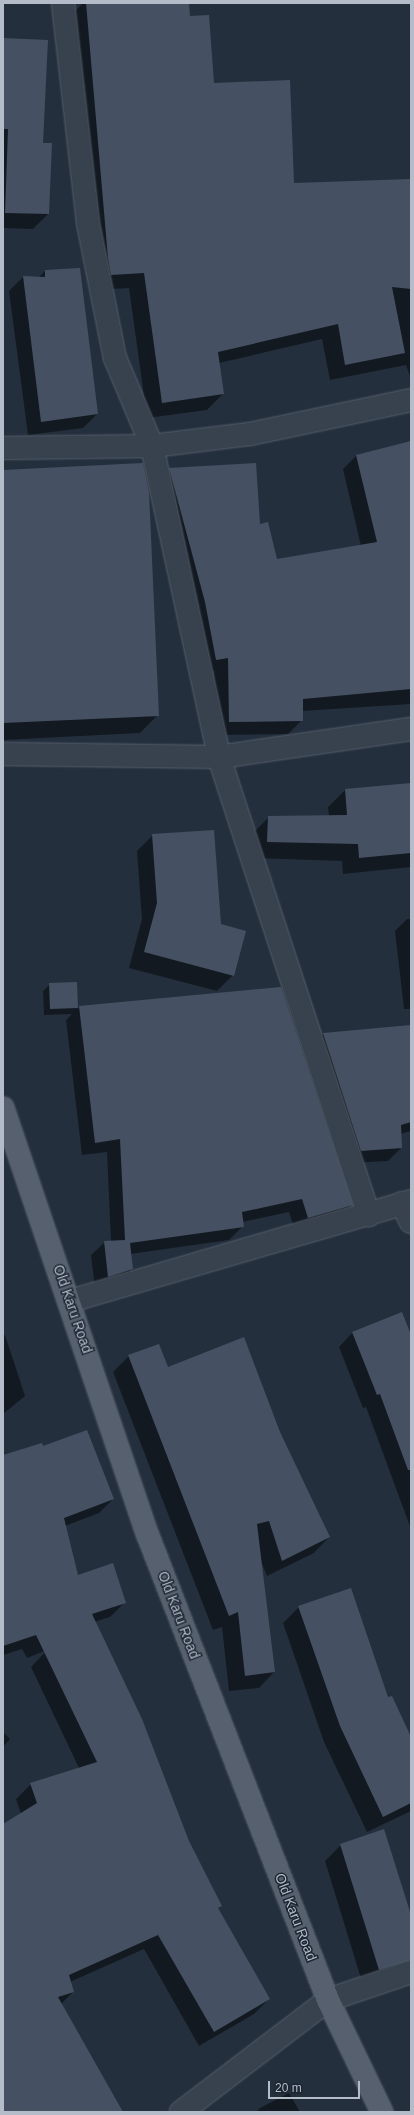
<!DOCTYPE html>
<html>
<head>
<meta charset="utf-8">
<style>
	body { margin:0 }
	#map { position:relative; width:414px; height:2115px; overflow:hidden; background:#242f3e; font-family:Arial,sans-serif }
	div>[style] { position:absolute }
	.shadow>* { inset:0; background:#0007 }
	.building>* { inset:0; background:#455162 }
	.roads { filter:drop-shadow(0 0 1px #565f6c) drop-shadow(0 0 1px #565f6c) }
	.minor>* { height:22px; margin:-11px; padding:0 11px; transform-origin:11px; border-radius:11px; background:#38414e }
	.primary>* { height:22px; margin:-11px; padding:0 11px; transform-origin:11px; border-radius:11px; background:#56606e }
	span { translate:-50% -50%; white-space:nowrap; text-align:center; line-height:1.15; -webkit-text-stroke:3px #1d2633; paint-order:stroke }
	.street-label { font-size:14px; color:#b4bcc9 }
	.frame { position:absolute; inset:0; border:4px solid #b4bcc9; pointer-events:none }
	.scale { position:absolute; left:268px; top:2081px; width:92px; height:18px; box-sizing:border-box; border:2px solid #b4bcc9; border-top:0; padding-left:5px; font-size:12px; line-height:14px; white-space:nowrap; color:#b4bcc9; -webkit-text-stroke:3px #1d2633; paint-order:stroke }
</style>
</head>
<body>
<div id="map">
	<div class="shadow">
		<div style="clip-path:polygon(83px 3px,188px 3px,189px 18px,213px 84px,293px 184px,411px 180px,411px 379px,406px 365px,330px 380px,322px 339px,219px 363px,223px 394px,207px 410px,147px 418px,129px 288px,96px 290px,71px 15px)"></div>
		<div style="clip-path:polygon(3px 39px,42px 144px,51px 144px,48px 214px,33px 229px,3px 228px)"></div>
		<div style="clip-path:polygon(45px 271px,97px 414px,83px 428px,28px 435px,9px 291px,23px 277px,38px 278px)"></div>
		<div style="clip-path:polygon(411px 442px,411px 704px,302px 711px,302px 720px,288px 734px,215px 735px,214px 671px,202px 673px,156px 482px,170px 469px,259px 525px,277px 560px,361px 546px,343px 469px,356px 456px)"></div>
		<div style="clip-path:polygon(3px 471px,158px 715px,140px 733px,3px 740px)"></div>
		<div style="clip-path:polygon(411px 784px,411px 867px,343px 874px,342px 861px,251px 858px,252px 834px,269px 817px,329px 816px,328px 807px,345px 790px)"></div>
		<div style="clip-path:polygon(153px 835px,220px 925px,233px 975px,217px 991px,129px 968px,142px 919px,137px 851px)"></div>
		<div style="clip-path:polygon(407px 919px,411px 919px,411px 1009px,404px 1009px,395px 931px)"></div>
		<div style="clip-path:polygon(77px 983px,77px 1009px,79px 1007px,351px 1205px,338px 1218px,295px 1231px,289px 1212px,242px 1222px,242px 1227px,229px 1240px,130px 1254px,132px 1269px,119px 1282px,95px 1289px,91px 1255px,105px 1242px,111px 1241px,107px 1152px,82px 1155px,66px 1020px,72px 1014px,44px 1015px,43px 991px,50px 984px)"></div>
		<div style="clip-path:polygon(380px 1029px,411px 1057px,411px 1131px,400px 1134px,401px 1148px,388px 1161px,348px 1163px,310px 1047px,323px 1034px)"></div>
		<div style="clip-path:polygon(352px 1333px,411px 1338px,411px 1529px,366px 1407px,363px 1408px,339px 1347px)"></div>
		<div style="clip-path:polygon(5px 1335px,25px 1396px,3px 1414px,3px 1336px)"></div>
		<div style="clip-path:polygon(129px 1356px,167px 1368px,279px 1432px,329px 1537px,314px 1553px,267px 1576px,261px 1561px,274px 1672px,259px 1688px,229px 1691px,222px 1627px,213px 1630px,113px 1372px)"></div>
		<div style="clip-path:polygon(42px 1448px,113px 1499px,99px 1513px,65px 1526px,77px 1576px,124px 1603px,110px 1617px,94px 1622px,188px 1841px,221px 1906px,217px 1909px,269px 1999px,254px 2014px,199px 2046px,144px 1949px,70px 1982px,73px 1992px,61px 2004px,111px 2112px,3px 2112px,3px 1825px,21px 1814px,16px 1799px,31px 1784px,79px 1768px,31px 1667px,47px 1650px,27px 1658px,22px 1649px,3px 1655px,3px 1456px)"></div>
		<div style="clip-path:polygon(299px 1607px,388px 1699px,411px 1739px,411px 1811px,367px 1832px,324px 1742px,283px 1623px)"></div>
		<div style="clip-path:polygon(3px 1732px,10px 1739px,3px 1747px)"></div>
		<div style="clip-path:polygon(341px 1845px,411px 1919px,411px 1973px,363px 1985px,325px 1861px)"></div>
		<div style="clip-path:polygon(289px 2093px,300px 2112px,256px 2112px,260px 2108px)"></div>
	</div>
	<div class="building">
		<div style="clip-path:polygon(86px 3px,189px 3px,190px 16px,209px 15px,214px 83px,290px 80px,294px 183px,411px 179px,411px 289px,392px 287px,405px 353px,345px 365px,338px 324px,218px 352px,224px 394px,162px 403px,144px 273px,111px 275px,108px 258px)"></div>
		<div style="clip-path:polygon(3px 38px,48px 40px,43px 143px,52px 143px,49px 214px,5px 213px,8px 129px,3px 129px)"></div>
		<div style="clip-path:polygon(80px 268px,98px 414px,41px 422px,23px 276px,45px 277px,45px 270px)"></div>
		<div style="clip-path:polygon(411px 441px,411px 689px,303px 699px,303px 721px,229px 722px,228px 658px,216px 660px,205px 602px,169px 468px,256px 463px,260px 524px,268px 522px,277px 559px,377px 542px,356px 455px)"></div>
		<div style="clip-path:polygon(143px 463px,149px 492px,159px 716px,3px 723px,3px 470px)"></div>
		<div style="clip-path:polygon(411px 783px,411px 853px,359px 858px,358px 844px,267px 842px,268px 816px,347px 815px,345px 789px)"></div>
		<div style="clip-path:polygon(214px 830px,221px 924px,246px 931px,234px 976px,144px 952px,157px 903px,152px 834px)"></div>
		<div style="clip-path:polygon(77px 982px,78px 1008px,50px 1009px,49px 983px)"></div>
		<div style="clip-path:polygon(281px 987px,353px 1205px,308px 1218px,302px 1199px,242px 1212px,244px 1227px,130px 1243px,133px 1269px,108px 1277px,104px 1241px,125px 1240px,120px 1139px,95px 1143px,79px 1006px)"></div>
		<div style="clip-path:polygon(411px 1025px,411px 1122px,401px 1125px,402px 1148px,361px 1151px,323px 1033px)"></div>
		<div style="clip-path:polygon(402px 1312px,411px 1335px,411px 1470px,408px 1470px,380px 1394px,377px 1395px,352px 1332px)"></div>
		<div style="clip-path:polygon(244px 1337px,280px 1432px,330px 1537px,282px 1561px,269px 1521px,257px 1524px,275px 1672px,245px 1676px,238px 1612px,229px 1616px,128px 1355px,159px 1344px,168px 1367px)"></div>
		<div style="clip-path:polygon(87px 1430px,114px 1499px,64px 1518px,78px 1575px,113px 1563px,126px 1603px,92px 1614px,142px 1719px,189px 1841px,222px 1906px,218px 1908px,270px 1999px,214px 2032px,158px 1935px,69px 1975px,74px 1992px,58px 1997px,123px 2112px,3px 2112px,3px 1824px,37px 1803px,30px 1783px,97px 1762px,36px 1635px,3px 1646px,3px 1455px,42px 1443px,43px 1446px)"></div>
		<div style="clip-path:polygon(351px 1588px,388px 1697px,392px 1696px,411px 1737px,411px 1803px,383px 1817px,340px 1726px,298px 1606px)"></div>
		<div style="clip-path:polygon(384px 1829px,411px 1915px,411px 1960px,379px 1970px,340px 1844px)"></div>
	</div>
	<div class="roads">
		<div class="minor">
			<div style="left:63px;top:3px;width:221px;rotate:83.5deg"></div>
			<div style="left:88px;top:223px;width:138px;rotate:78.7deg"></div>
			<div style="left:115px;top:358px;width:95px;rotate:67.2deg"></div>
			<div style="left:152px;top:446px;width:318px;rotate:77.8deg"></div>
			<div style="left:219px;top:757px;width:482px;rotate:71.9deg"></div>
			<div style="left:3px;top:448px;width:149px;rotate:-0.8deg"></div>
			<div style="left:152px;top:446px;width:99px;rotate:-7deg"></div>
			<div style="left:250px;top:434px;width:165px;rotate:-11.9deg"></div>
			<div style="left:3px;top:754px;width:216px;rotate:0.8deg"></div>
			<div style="left:219px;top:757px;width:194px;rotate:-8.3deg"></div>
			<div style="left:402px;top:1203px;width:21px;rotate:65deg"></div>
			<div style="left:70px;top:1301px;width:355px;rotate:-16.3deg"></div>
			<div style="left:181px;top:2112px;width:185px;rotate:-37.3deg"></div>
			<div style="left:328px;top:2000px;width:88px;rotate:-18.6deg"></div>
		</div>
		<div class="primary">
			<div style="left:3px;top:1108px;width:449px;rotate:71.3deg"></div>
			<div style="left:147px;top:1533px;width:501px;rotate:68.81deg"></div>
			<div style="left:328px;top:2000px;width:124px;rotate:64.3deg"></div>
		</div>
	</div>
	<div class="street-label">
		<span style="left:73px;top:1309px;rotate:71deg">Old Karu Road</span>
		<span style="left:179px;top:1615px;rotate:69deg">Old Karu Road</span>
		<span style="left:296px;top:1917px;rotate:69deg">Old Karu Road</span>
	</div>
	<div class="frame"></div>
	<div class="scale">20 m</div>
</div>
</body>
</html>
